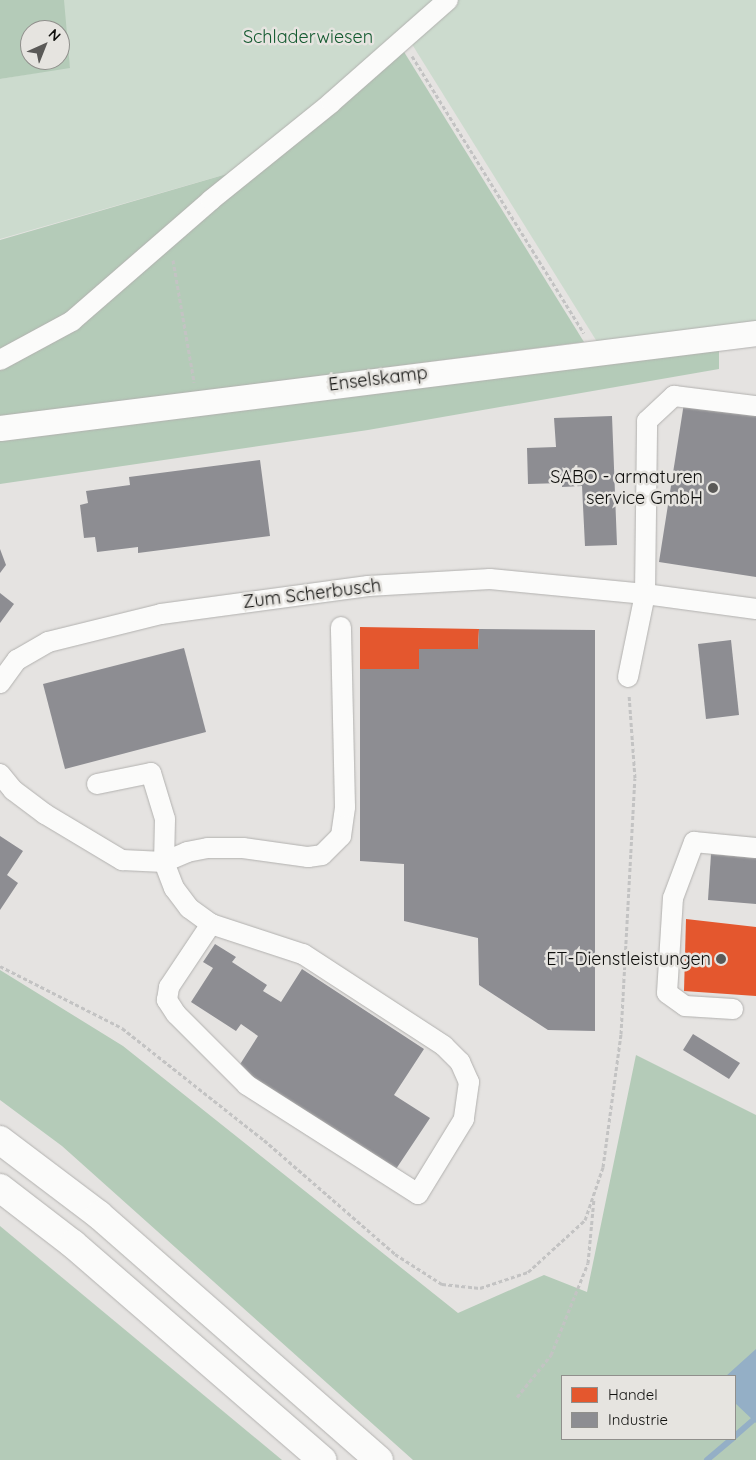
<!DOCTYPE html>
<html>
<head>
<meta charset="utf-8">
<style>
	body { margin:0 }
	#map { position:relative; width:756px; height:1460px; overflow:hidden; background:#e5e3e1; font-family:Quicksand,sans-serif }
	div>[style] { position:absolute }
	.green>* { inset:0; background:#ccdbce }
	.forest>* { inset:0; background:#b4cbb8 }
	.water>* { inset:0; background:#94afc6 }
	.shops>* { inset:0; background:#e4572e }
	.industry>* { inset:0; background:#8d8d92 }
	.stream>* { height:5.5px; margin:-2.75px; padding:0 2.75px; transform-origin:2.75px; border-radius:2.75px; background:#94afc6 }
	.path>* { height:3px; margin-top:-1.5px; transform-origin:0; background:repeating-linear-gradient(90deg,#c3c3c3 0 4px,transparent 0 6.5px) }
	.roads { filter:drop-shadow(0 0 1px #b2b1af) drop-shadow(0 0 1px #b2b1af) }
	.minor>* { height:20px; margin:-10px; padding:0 10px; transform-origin:10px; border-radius:10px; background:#fbfbfa }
	.major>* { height:25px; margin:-12.5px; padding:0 12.5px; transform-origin:12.5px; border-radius:12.5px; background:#fbfbfa }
	.highway>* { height:28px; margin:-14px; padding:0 14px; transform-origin:14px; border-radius:14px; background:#fbfbfa }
	.dots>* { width:14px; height:14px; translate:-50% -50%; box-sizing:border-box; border:2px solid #e6e4e0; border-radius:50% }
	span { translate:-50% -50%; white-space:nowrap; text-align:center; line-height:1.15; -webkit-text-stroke:5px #e6e4e0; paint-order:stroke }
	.park-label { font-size:18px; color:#145a30 }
	.street-label { font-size:18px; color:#0f0f0d }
	.poi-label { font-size:18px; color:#0f0f0d }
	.right { translate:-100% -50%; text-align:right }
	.legend { position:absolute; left:561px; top:1375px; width:175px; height:65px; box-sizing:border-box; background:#e6e4e0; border:1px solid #908f8c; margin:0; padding:6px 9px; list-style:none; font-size:15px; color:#0f0f0d }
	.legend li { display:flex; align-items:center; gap:10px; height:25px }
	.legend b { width:25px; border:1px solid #908f8c }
	.north { position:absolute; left:20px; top:20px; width:50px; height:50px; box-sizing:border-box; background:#e6e4e0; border:1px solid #908f8c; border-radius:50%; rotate:44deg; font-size:14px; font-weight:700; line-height:20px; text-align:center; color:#0f0f0d }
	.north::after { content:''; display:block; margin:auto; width:18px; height:22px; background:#5a5957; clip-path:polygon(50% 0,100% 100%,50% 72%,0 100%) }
</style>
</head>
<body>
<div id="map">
	<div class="green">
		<div style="clip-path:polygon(0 0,442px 0,244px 169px,0 239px,0 79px,70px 67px,60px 30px,30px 30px)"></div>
		<div style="clip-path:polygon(456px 0,756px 0,756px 325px,599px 345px,410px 41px)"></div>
	</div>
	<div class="forest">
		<div style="clip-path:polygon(evenodd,0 0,64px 0,70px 68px,0 79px,0 0,30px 30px,60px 30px,60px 60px,30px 60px,30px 30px)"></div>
		<div style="clip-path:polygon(401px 47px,584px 342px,0 417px,0 368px)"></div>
		<div style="clip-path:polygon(244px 169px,70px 316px,0 356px,0 240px)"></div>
		<div style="clip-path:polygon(719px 349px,719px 369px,368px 430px,0 484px,0 441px)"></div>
		<div style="clip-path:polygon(evenodd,0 970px,123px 1046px,458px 1313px,544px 1275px,587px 1292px,636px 1055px,756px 1115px,756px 1460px,413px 1460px,62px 1146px,0 1100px,0 970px,562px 1376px,735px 1376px,735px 1439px,562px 1439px,562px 1376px)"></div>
		<div style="clip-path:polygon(0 1226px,282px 1460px,0 1460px)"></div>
	</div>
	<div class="water">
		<div style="clip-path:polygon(756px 1349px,756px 1423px,735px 1403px,735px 1376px,726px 1376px)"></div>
	</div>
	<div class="shops">
		<div style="clip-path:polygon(360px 627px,479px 629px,478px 649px,419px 649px,419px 669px,360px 669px)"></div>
		<div style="clip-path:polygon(686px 919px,756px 927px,756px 996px,684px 991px)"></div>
	</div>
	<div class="industry">
		<div style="clip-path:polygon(684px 403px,756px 415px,756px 577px,659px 562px)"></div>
		<div style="clip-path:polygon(612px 416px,617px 545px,585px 546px,582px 486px,562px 487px,562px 483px,528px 484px,527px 448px,556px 447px,554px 418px)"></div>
		<div style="clip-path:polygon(260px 460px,270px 536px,138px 553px,138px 547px,97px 552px,95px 537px,84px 538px,80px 505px,88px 503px,86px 491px,130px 485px,129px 477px)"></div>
		<div style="clip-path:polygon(0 549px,6px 565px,0 573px)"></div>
		<div style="clip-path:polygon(0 593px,14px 604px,0 623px)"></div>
		<div style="clip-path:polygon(479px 629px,595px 630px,595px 1031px,548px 1030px,479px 985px,478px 938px,404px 921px,404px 864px,360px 861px,360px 669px,419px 669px,419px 649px,478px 649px)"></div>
		<div style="clip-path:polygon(731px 640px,739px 715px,706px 719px,698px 644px)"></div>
		<div style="clip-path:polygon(184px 648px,206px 732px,65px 769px,43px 684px)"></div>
		<div style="clip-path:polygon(0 836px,23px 851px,7px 875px,18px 883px,0 910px)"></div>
		<div style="clip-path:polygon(711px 854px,756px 858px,756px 904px,708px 900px)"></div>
		<div style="clip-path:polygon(215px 944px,236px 957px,232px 962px,267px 985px,263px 991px,281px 1002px,302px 969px,424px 1049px,394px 1095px,430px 1118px,394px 1172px,237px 1069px,258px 1036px,241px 1024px,236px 1031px,191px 1002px,213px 968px,203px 962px)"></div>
		<div style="clip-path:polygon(693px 1034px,740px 1063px,729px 1079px,683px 1050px)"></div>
	</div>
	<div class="stream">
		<div style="left:735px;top:1436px;width:28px;rotate:-41deg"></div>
		<div style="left:707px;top:1460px;width:33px;rotate:-40deg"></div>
	</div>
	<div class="path">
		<div style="left:412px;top:56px;width:326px;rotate:58.2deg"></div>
		<div style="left:173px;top:260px;width:124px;rotate:80.2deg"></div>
		<div style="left:0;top:966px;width:137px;rotate:26.9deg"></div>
		<div style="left:122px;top:1028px;width:181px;rotate:38.3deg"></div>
		<div style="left:264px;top:1140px;width:174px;rotate:41deg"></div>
		<div style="left:395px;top:1254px;width:56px;rotate:32.6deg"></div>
		<div style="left:442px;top:1284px;width:38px;rotate:6deg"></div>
		<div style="left:480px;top:1288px;width:51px;rotate:-18.4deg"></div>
		<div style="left:528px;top:1272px;width:77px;rotate:-42.4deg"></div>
		<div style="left:585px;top:1220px;width:56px;rotate:-71.2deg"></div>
		<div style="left:603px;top:1167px;width:134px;rotate:-82.3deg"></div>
		<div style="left:621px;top:1034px;width:256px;rotate:-86.9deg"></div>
		<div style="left:635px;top:778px;width:83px;rotate:-94.1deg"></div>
		<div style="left:517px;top:1397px;width:54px;rotate:-51deg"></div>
		<div style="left:551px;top:1355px;width:99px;rotate:-68.1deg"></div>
		<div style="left:588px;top:1263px;width:65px;rotate:-84.7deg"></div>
	</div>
	<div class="roads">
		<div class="minor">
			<div style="left:0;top:360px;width:82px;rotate:-28.4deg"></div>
			<div style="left:72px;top:321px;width:184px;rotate:-41deg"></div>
			<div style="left:211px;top:200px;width:154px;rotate:-38.9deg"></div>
			<div style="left:331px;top:103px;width:156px;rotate:-41.4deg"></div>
			<div style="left:628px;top:677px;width:85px;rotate:-78.4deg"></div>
			<div style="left:645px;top:594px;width:173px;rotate:-89.3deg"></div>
			<div style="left:647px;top:421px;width:37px;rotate:-43deg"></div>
			<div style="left:674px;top:396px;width:83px;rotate:7deg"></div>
			<div style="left:0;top:683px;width:29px;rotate:-54deg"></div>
			<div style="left:17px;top:660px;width:36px;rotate:-30deg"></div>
			<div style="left:48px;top:642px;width:116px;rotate:-13.9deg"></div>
			<div style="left:161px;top:614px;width:209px;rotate:-7.7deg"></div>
			<div style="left:368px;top:586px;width:122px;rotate:-3.3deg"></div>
			<div style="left:490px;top:579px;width:156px;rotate:5.5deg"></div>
			<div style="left:645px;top:594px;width:112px;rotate:7.7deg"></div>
			<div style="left:0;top:774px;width:21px;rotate:51deg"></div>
			<div style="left:13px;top:790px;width:40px;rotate:37deg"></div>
			<div style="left:45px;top:814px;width:90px;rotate:30.9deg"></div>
			<div style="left:122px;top:860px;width:42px;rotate:2.7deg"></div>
			<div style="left:164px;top:862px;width:25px;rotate:-23deg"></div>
			<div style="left:187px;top:852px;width:21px;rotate:-11deg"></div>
			<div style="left:208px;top:848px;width:35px"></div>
			<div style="left:243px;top:848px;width:66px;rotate:7.9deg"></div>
			<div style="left:308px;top:857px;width:14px;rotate:-8deg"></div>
			<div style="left:322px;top:855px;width:27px;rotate:-45deg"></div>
			<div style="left:341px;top:836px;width:29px;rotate:-82deg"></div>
			<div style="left:345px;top:807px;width:180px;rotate:-91.3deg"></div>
			<div style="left:97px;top:784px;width:55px;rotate:-11.5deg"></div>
			<div style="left:151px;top:773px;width:48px;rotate:73.1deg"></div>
			<div style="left:165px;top:819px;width:43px;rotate:91.3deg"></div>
			<div style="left:164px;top:862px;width:28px;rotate:69deg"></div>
			<div style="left:174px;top:888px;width:25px;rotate:53deg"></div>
			<div style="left:189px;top:908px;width:27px;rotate:36deg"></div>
			<div style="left:211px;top:924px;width:97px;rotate:18.1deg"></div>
			<div style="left:303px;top:954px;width:168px;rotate:33.1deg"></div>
			<div style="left:444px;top:1046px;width:23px;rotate:45deg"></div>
			<div style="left:460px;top:1062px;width:22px;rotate:66deg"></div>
			<div style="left:469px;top:1082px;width:37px;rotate:98deg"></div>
			<div style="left:464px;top:1119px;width:88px;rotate:121.5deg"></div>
			<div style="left:418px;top:1194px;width:203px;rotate:-147.5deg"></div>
			<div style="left:247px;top:1085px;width:100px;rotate:-135deg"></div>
			<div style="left:176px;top:1014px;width:17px;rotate:-123deg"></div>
			<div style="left:167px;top:1000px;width:13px;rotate:-81deg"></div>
			<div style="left:169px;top:987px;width:76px;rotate:-56.3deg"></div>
			<div style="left:733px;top:1009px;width:48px;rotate:-176.4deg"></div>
			<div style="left:685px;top:1006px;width:22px;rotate:-144deg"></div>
			<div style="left:667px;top:993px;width:95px;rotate:-86.4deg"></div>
			<div style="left:673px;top:898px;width:60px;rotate:-69.4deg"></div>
			<div style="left:694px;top:842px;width:62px;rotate:5.5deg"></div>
		</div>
		<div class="major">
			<div style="left:0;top:428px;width:762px;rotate:-7.16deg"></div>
		</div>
		<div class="highway">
			<div style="left:0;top:1140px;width:124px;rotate:37.1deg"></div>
			<div style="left:99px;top:1215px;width:372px;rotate:41.2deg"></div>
			<div style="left:0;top:1188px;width:92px;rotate:37.5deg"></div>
			<div style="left:73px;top:1244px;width:330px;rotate:40.9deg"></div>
		</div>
	</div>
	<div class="dots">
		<div style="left:713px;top:488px;background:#5a5957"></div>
		<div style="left:721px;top:959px;background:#5a5957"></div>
	</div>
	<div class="park-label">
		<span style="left:308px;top:37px">Schladerwiesen</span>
	</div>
	<div class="street-label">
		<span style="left:378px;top:379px;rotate:-7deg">Enselskamp</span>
		<span style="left:312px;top:594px;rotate:-7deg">Zum Scherbusch</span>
	</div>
	<div class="poi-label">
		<span class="right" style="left:703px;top:488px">SABO - armaturen<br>service GmbH</span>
		<span class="right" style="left:711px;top:959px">ET-Dienstleistungen</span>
	</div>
	<ul class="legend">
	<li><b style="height:14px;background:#e4572e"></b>Handel</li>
	<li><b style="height:14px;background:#8d8d92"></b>Industrie</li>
	</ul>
	<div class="north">N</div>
</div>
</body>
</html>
